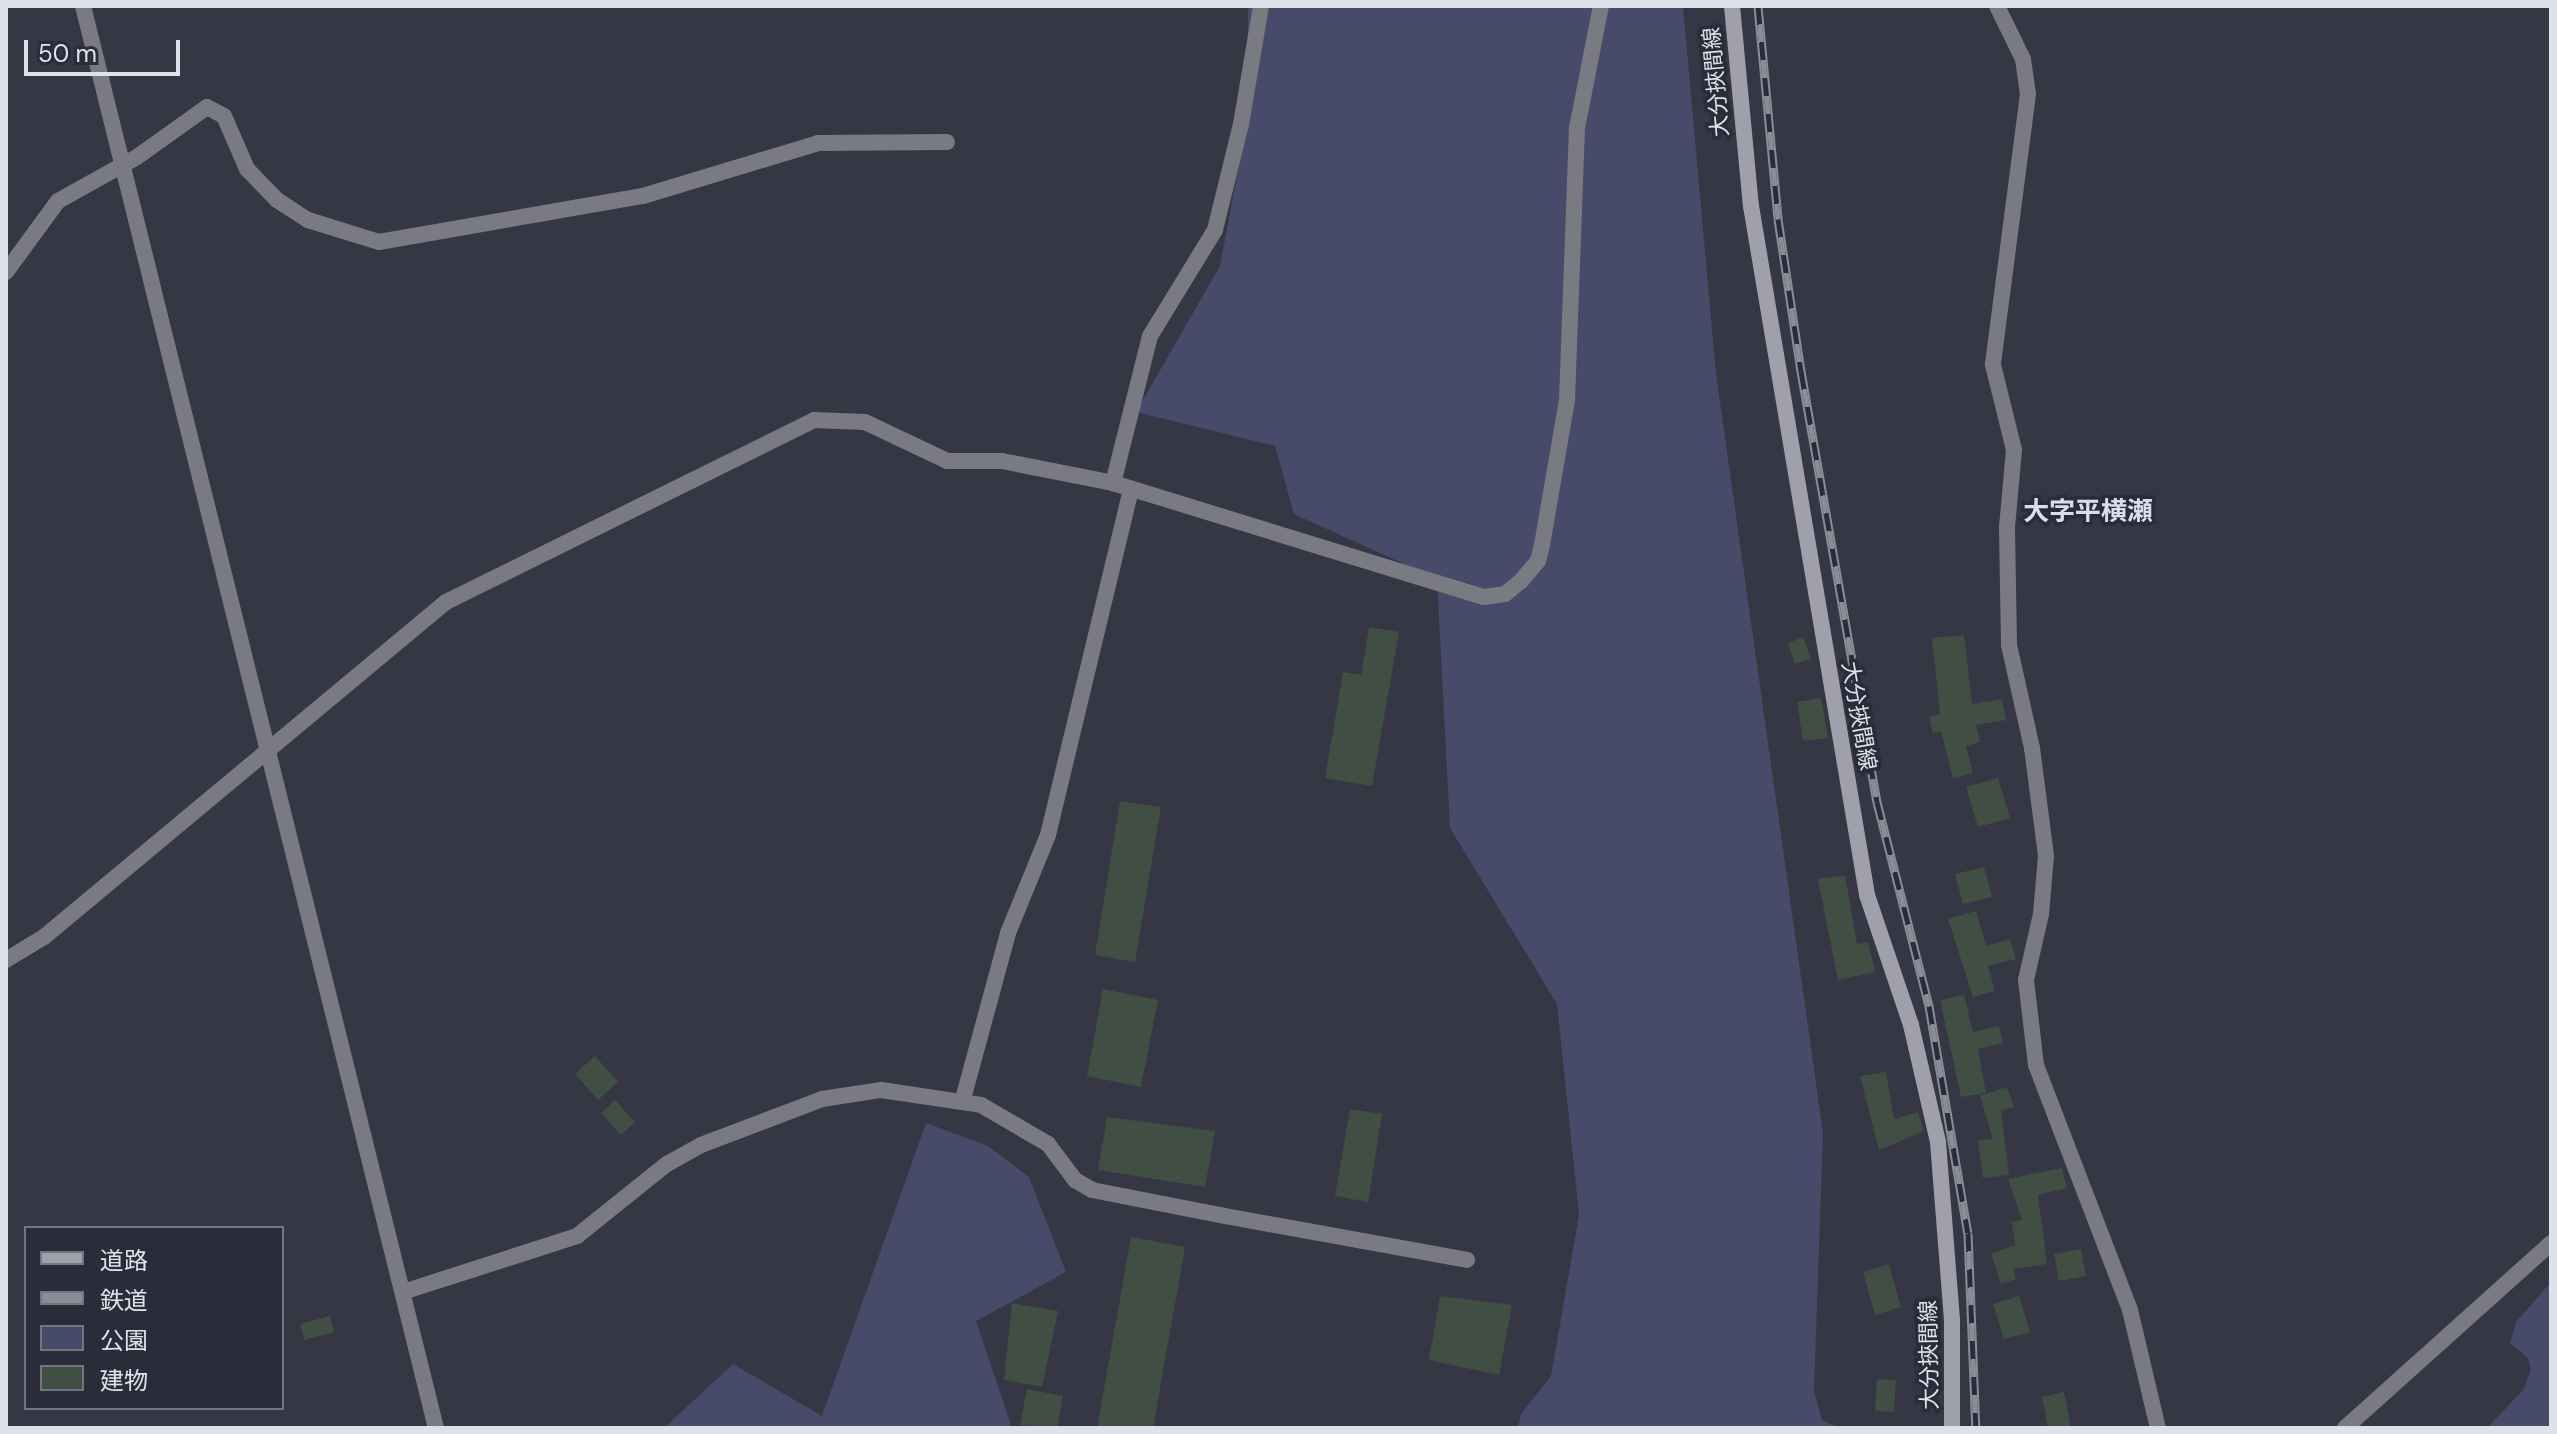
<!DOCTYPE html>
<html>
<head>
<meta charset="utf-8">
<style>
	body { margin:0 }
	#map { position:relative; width:2557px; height:1434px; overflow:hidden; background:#353745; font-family:"DM Sans","Noto Sans JP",sans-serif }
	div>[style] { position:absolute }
	.green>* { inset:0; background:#474a69 }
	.building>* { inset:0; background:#414e43 }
	.minor>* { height:16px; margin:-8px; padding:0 8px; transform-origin:8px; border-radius:8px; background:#7a7b82 }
	.tertiary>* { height:16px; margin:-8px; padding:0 8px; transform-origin:8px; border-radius:8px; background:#7a7b82 }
	.secondary>* { height:16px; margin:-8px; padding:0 8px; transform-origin:8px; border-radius:8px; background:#9fa0ac }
	.rail>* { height:9px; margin-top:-4.5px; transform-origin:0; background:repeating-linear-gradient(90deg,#2b2c3a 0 18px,#8a8c97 0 36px); box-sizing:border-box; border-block:2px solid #8a8c97 }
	span { translate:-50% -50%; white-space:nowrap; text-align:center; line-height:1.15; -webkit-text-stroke:7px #2b2c3a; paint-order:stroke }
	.street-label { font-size:22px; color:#e0e2eb }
	.quarter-label { font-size:26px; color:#dbddef; font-weight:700 }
	.frame { position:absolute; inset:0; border:8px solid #e0e2eb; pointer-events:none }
	.legend { position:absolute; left:24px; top:1226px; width:260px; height:184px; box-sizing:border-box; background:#2b2c3a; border:2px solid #737581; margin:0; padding:10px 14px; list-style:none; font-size:24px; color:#e0e2eb }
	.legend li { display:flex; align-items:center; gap:16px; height:40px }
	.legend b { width:40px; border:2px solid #737581 }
	.scale { position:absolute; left:24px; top:40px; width:156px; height:36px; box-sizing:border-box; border:4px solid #e0e2eb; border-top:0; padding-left:10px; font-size:24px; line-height:28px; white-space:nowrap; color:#e0e2eb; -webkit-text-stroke:6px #2b2c3a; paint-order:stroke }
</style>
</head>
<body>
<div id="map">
	<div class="green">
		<div style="clip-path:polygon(1248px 6px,1683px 6px,1716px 374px,1823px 1133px,1814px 1391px,1822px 1420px,1840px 1428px,1518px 1428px,1521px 1414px,1551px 1376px,1579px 1215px,1557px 1004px,1450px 828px,1437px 579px,1294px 514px,1275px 446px,1136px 412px,1220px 266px,1248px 116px)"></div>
		<div style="clip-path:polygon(926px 1123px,988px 1146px,1029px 1177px,1066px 1272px,976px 1321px,1012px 1428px,664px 1428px,733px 1364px,822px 1416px)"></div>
		<div style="clip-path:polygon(2551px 1282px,2551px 1428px,2487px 1428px,2524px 1389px,2531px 1369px,2528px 1358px,2510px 1343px,2516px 1322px)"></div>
	</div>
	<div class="building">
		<div style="clip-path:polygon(1369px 627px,1399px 632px,1372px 786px,1325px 778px,1343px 672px,1361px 675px)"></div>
		<div style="clip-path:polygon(1964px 635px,1972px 704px,2002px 699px,2006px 720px,1976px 725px,1980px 742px,1966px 746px,1973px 773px,1953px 779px,1941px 731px,1933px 733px,1929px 717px,1940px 714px,1932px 638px)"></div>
		<div style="clip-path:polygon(1803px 637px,1811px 659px,1795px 664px,1788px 643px)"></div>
		<div style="clip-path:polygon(1821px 698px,1828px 738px,1803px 741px,1797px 702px)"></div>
		<div style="clip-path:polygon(1998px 778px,2010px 818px,1978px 827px,1966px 787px)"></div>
		<div style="clip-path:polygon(1120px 801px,1161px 807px,1135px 962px,1095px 955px)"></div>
		<div style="clip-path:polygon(1984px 867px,1992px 897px,1963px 904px,1955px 874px)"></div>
		<div style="clip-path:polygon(1845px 875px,1857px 944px,1868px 942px,1875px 972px,1838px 980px,1818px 879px)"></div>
		<div style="clip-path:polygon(1976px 911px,1986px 946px,2010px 939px,2016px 959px,1988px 966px,1995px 991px,1973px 997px,1948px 919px)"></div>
		<div style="clip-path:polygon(1103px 989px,1158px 1000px,1141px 1087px,1087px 1076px)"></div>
		<div style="clip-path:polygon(1964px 995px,1973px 1032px,1999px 1026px,2003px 1043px,1978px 1049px,1986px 1093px,1961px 1097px,1940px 1000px)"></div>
		<div style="clip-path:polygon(595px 1056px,618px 1082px,598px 1100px,575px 1074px)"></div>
		<div style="clip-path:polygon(1886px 1072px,1894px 1119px,1918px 1112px,1924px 1131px,1879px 1150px,1860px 1076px)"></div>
		<div style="clip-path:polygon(2007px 1087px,2014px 1107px,2001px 1111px,2009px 1175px,1983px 1178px,1978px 1140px,1993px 1139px,1980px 1096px)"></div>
		<div style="clip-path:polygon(615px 1100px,635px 1122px,621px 1135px,601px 1113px)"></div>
		<div style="clip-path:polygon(1350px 1109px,1382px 1114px,1368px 1202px,1335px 1196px)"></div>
		<div style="clip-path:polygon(1107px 1117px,1215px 1131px,1205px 1187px,1098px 1170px)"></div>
		<div style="clip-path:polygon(2062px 1168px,2067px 1188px,2038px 1195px,2047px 1264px,2013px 1269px,2016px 1279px,2001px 1284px,1991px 1254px,2015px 1245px,2012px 1222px,2022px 1220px,2008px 1179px)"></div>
		<div style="clip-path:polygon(1131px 1237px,1185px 1247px,1153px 1428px,1097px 1428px)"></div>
		<div style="clip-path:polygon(2081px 1249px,2086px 1276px,2059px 1281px,2054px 1254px)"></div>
		<div style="clip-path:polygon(1889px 1264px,1901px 1307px,1875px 1315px,1863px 1272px)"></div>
		<div style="clip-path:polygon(1440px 1296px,1512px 1305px,1499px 1375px,1429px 1360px)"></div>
		<div style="clip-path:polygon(2019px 1296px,2030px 1332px,2004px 1339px,1993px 1304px)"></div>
		<div style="clip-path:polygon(1012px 1303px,1058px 1311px,1042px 1387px,1004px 1380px)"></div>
		<div style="clip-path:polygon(330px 1316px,334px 1332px,304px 1340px,300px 1324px)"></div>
		<div style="clip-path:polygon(1877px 1379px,1896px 1380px,1894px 1412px,1875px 1411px)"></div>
		<div style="clip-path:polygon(1027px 1389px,1063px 1396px,1057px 1428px,1020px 1425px)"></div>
		<div style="clip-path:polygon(2064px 1392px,2071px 1428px,2048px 1428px,2042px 1397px)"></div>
	</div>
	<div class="minor">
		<div style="left:1261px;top:6px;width:120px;rotate:99.6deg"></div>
		<div style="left:1241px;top:124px;width:109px;rotate:103.8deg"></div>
		<div style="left:1215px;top:230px;width:124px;rotate:121.5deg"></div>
		<div style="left:1150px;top:336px;width:152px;rotate:104.1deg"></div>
		<div style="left:1113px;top:483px;width:388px;rotate:17.1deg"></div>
		<div style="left:1484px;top:597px;width:21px;rotate:-8deg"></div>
		<div style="left:1505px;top:594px;width:21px;rotate:-39deg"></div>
		<div style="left:1521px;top:581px;width:26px;rotate:-50deg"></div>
		<div style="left:1538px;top:561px;width:16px;rotate:-76deg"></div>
		<div style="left:1542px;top:545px;width:147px;rotate:-80.2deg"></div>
		<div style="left:1567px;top:400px;width:272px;rotate:-87.9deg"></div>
		<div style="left:1577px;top:128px;width:124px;rotate:-78.9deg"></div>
		<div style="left:1997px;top:6px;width:59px;rotate:63.9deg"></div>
		<div style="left:2023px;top:59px;width:35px;rotate:82deg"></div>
		<div style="left:2028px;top:94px;width:273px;rotate:97.4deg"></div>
		<div style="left:1993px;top:365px;width:88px;rotate:76.1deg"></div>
		<div style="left:2014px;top:450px;width:77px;rotate:95.2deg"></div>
		<div style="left:2007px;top:527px;width:118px;rotate:89deg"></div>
		<div style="left:2009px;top:645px;width:106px;rotate:77.4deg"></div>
		<div style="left:2032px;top:748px;width:109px;rotate:82.6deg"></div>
		<div style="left:2046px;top:856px;width:58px;rotate:94.9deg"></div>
		<div style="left:2041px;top:914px;width:68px;rotate:102.8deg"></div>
		<div style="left:2026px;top:980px;width:86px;rotate:83.3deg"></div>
		<div style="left:2036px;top:1065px;width:262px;rotate:69deg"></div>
		<div style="left:2130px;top:1310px;width:121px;rotate:76.7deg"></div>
		<div style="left:6px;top:272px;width:88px;rotate:-53.8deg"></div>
		<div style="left:58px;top:201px;width:90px;rotate:-29.1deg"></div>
		<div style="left:137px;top:157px;width:86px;rotate:-35.5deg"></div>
		<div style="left:207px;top:107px;width:19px;rotate:28deg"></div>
		<div style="left:224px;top:116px;width:58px;rotate:66.5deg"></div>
		<div style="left:247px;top:169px;width:43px;rotate:45.9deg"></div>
		<div style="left:277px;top:200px;width:37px;rotate:33deg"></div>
		<div style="left:308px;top:220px;width:74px;rotate:17.2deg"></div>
		<div style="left:379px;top:242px;width:268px;rotate:-9.9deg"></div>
		<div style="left:643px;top:196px;width:183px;rotate:-16.8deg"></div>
		<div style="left:818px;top:143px;width:129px;rotate:-0.4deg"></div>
		<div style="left:6px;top:960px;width:44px;rotate:-31.2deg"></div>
		<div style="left:44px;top:937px;width:523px;rotate:-39.81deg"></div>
		<div style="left:446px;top:602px;width:411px;rotate:-26.3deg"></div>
		<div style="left:814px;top:420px;width:51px;rotate:2.2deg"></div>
		<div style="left:865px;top:422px;width:91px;rotate:25.4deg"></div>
		<div style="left:947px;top:461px;width:55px"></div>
		<div style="left:1002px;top:461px;width:113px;rotate:11.2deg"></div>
		<div style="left:963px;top:1099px;width:172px;rotate:-74.8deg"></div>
		<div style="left:1008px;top:933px;width:106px;rotate:-67.8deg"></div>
		<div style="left:1048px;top:835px;width:356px;rotate:-76.5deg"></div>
		<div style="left:1225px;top:1216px;width:246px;rotate:10.3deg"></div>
		<div style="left:2345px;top:1428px;width:277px;rotate:-41.9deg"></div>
	</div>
	<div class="tertiary">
		<div style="left:83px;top:6px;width:1465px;rotate:76.06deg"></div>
		<div style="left:406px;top:1291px;width:180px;rotate:-17.8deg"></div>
		<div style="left:577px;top:1236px;width:115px;rotate:-38.7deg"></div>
		<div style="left:667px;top:1164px;width:39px;rotate:-29deg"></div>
		<div style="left:701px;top:1145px;width:129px;rotate:-20.8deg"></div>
		<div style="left:822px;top:1099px;width:60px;rotate:-8.7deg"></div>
		<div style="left:881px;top:1090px;width:101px;rotate:8.5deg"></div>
		<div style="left:981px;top:1105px;width:78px;rotate:30.2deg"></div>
		<div style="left:1048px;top:1144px;width:45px;rotate:53.1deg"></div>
		<div style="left:1075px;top:1180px;width:20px;rotate:30deg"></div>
		<div style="left:1092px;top:1190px;width:136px;rotate:11.1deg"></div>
	</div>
	<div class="secondary">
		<div style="left:1732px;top:6px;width:201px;rotate:84.6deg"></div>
		<div style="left:1751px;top:206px;width:699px;rotate:80.44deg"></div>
		<div style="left:1867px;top:895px;width:137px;rotate:71.3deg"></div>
		<div style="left:1911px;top:1025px;width:120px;rotate:77deg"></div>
		<div style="left:1938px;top:1142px;width:179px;rotate:85.5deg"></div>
		<div style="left:1952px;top:1320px;width:108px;rotate:90deg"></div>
	</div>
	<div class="rail">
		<div style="left:1758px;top:6px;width:214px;rotate:84.6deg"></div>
		<div style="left:1778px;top:219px;width:154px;rotate:81.4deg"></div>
		<div style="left:1801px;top:371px;width:438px;rotate:80deg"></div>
		<div style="left:1877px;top:802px;width:211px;rotate:75.7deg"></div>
		<div style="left:1929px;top:1006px;width:230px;rotate:80.3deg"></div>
		<div style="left:1968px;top:1233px;width:195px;rotate:87.7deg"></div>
	</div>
	<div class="street-label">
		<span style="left:1716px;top:82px;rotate:-95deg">大分挾間線</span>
		<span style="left:1859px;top:716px;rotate:80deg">大分挾間線</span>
		<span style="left:1929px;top:1355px;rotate:-91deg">大分挾間線</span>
	</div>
	<div class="quarter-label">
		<span style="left:2088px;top:512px">大字平横瀬</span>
	</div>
	<div class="frame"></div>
	<ul class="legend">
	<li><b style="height:10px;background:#9fa0ac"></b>道路</li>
	<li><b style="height:10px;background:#8a8c97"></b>鉄道</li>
	<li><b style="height:22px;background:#474a69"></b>公園</li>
	<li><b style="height:22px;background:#414e43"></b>建物</li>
	</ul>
	<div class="scale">50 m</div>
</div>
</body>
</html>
